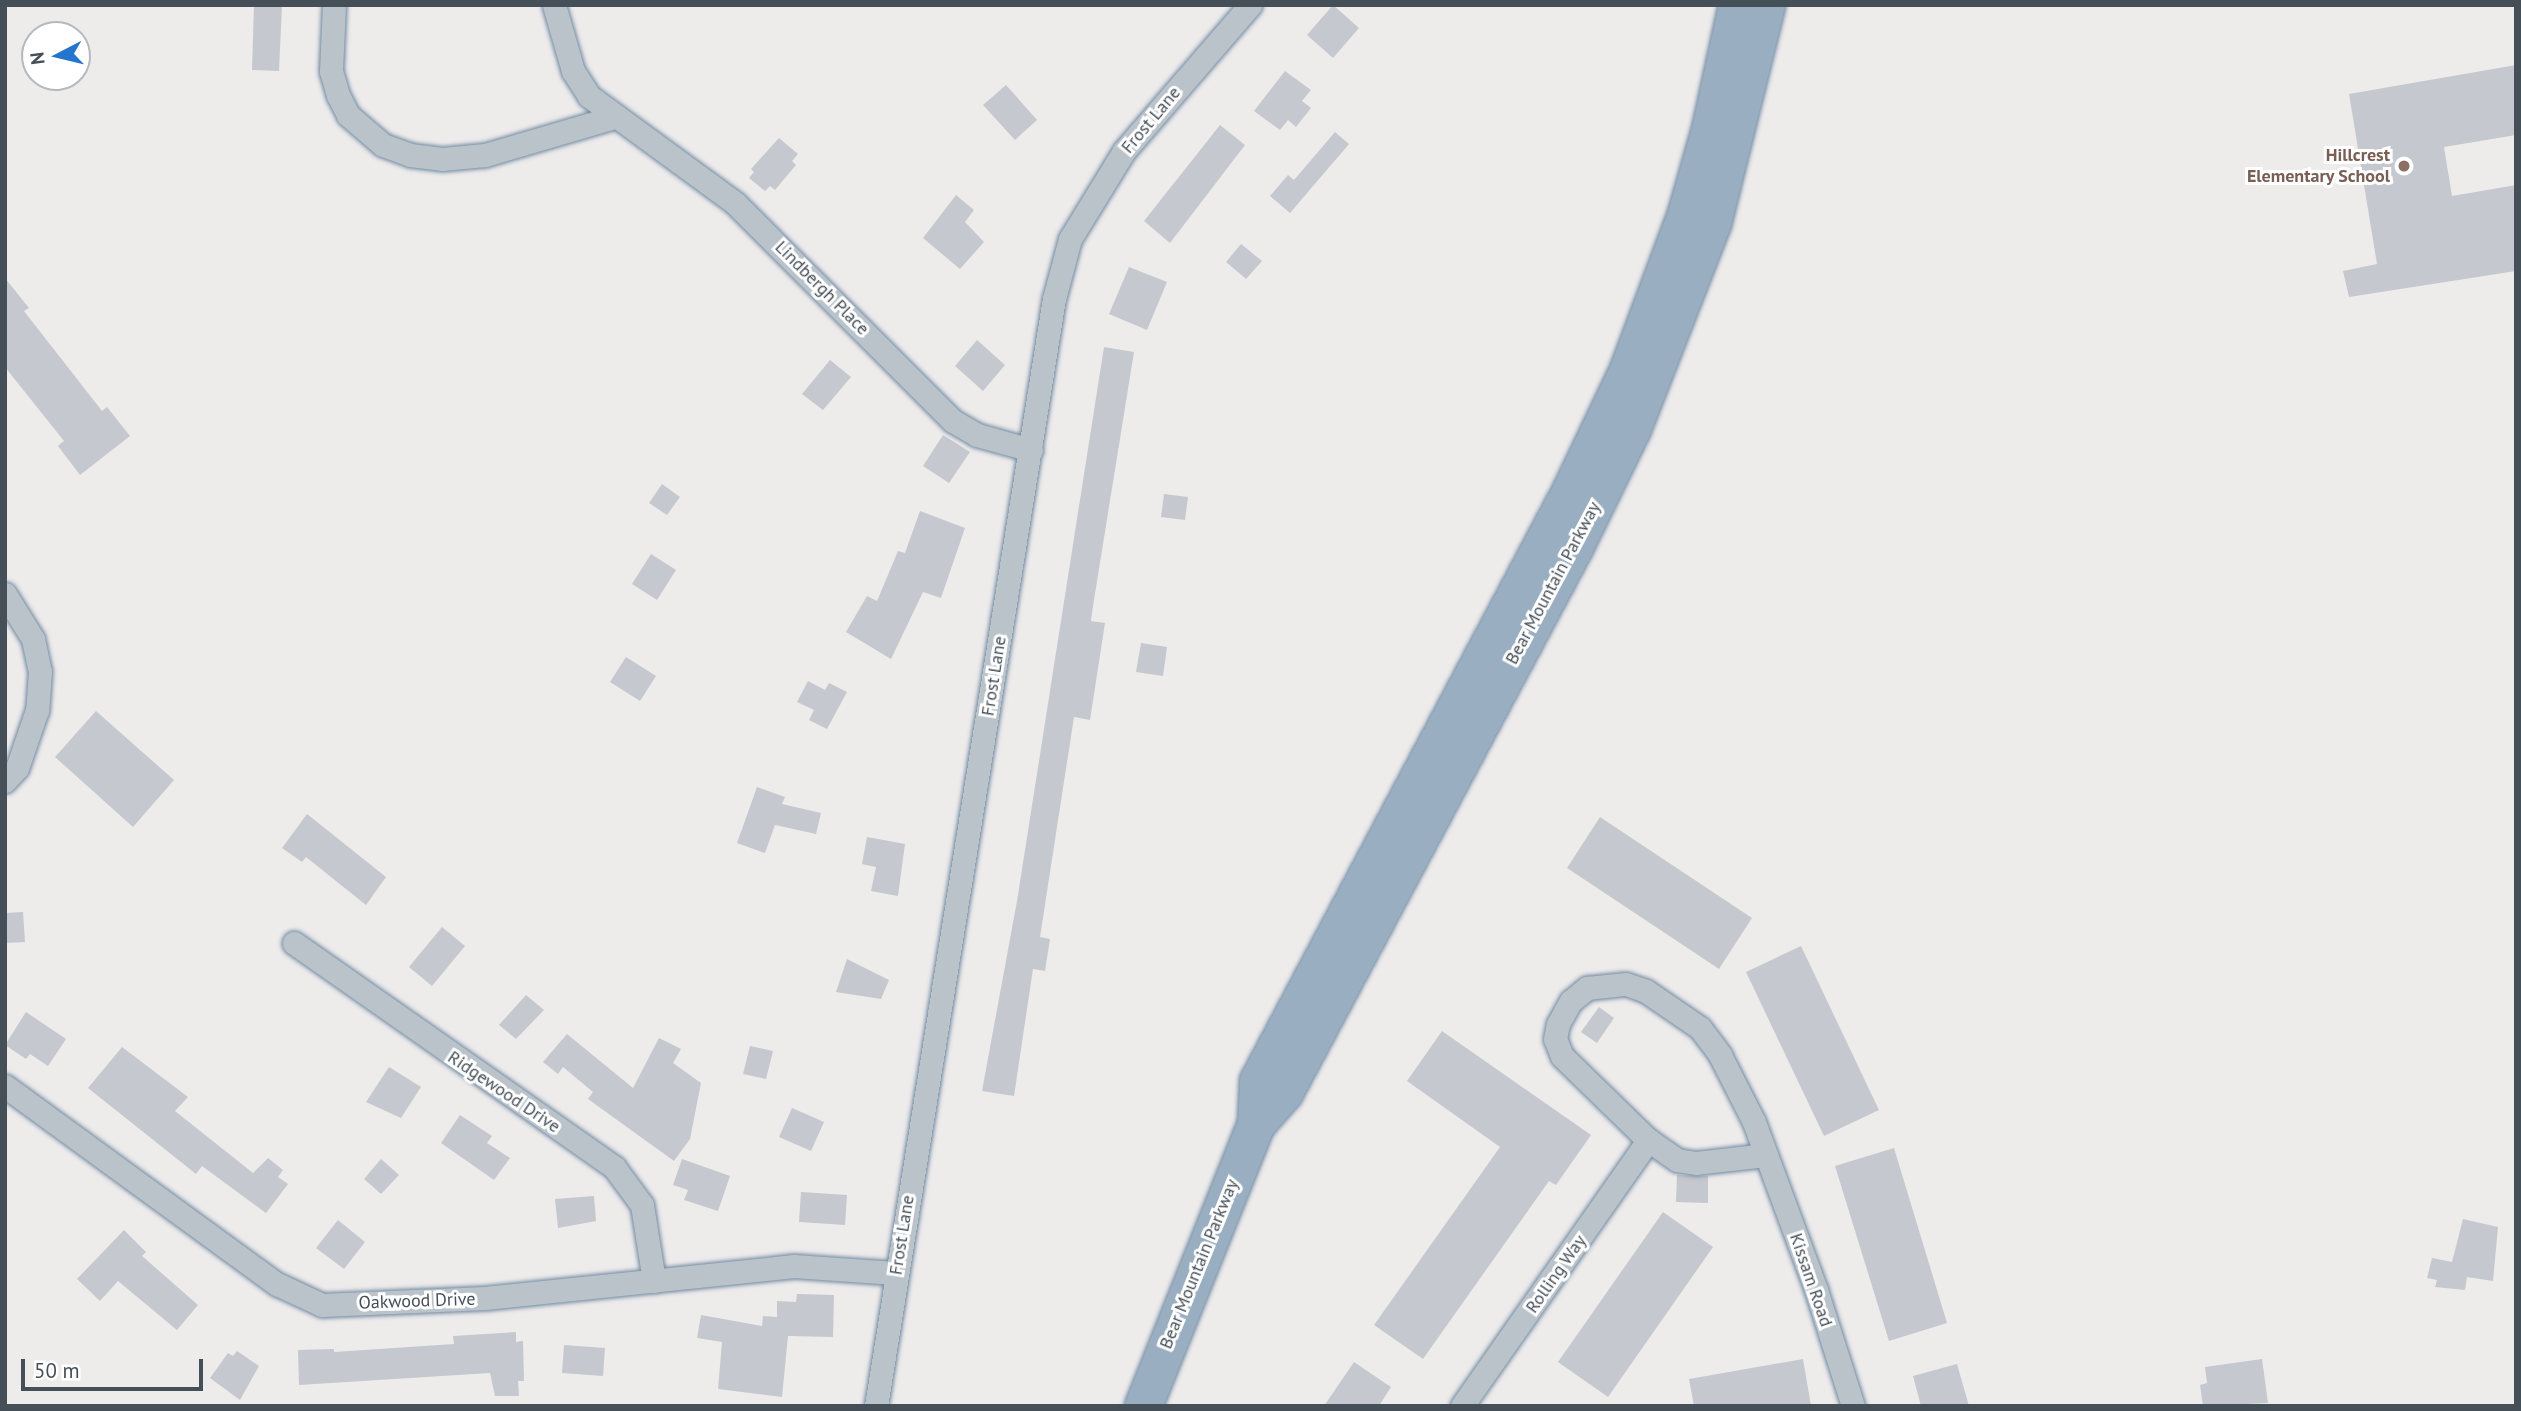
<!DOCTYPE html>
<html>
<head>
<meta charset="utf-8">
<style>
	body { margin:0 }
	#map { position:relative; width:2521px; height:1411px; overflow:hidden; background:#eeebeb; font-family:"PT Sans",sans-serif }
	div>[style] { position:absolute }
	.building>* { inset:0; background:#c5c8ce }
	.roads { filter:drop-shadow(0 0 2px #718ba3) drop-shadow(0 0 2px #718ba3) }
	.minor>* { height:23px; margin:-11.5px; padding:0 11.5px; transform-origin:11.5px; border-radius:11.5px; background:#bac3ca }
	.trunk>* { height:37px; margin:-18.5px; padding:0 18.5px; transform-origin:18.5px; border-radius:18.5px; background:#99aec0 }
	.dots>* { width:19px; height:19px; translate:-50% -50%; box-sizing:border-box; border:4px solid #fff; border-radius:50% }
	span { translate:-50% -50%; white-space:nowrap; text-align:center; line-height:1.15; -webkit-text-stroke:6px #fff; paint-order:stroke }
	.street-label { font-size:18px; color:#454f57 }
	.education-label { font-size:18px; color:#785e54; font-weight:700 }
	.right { translate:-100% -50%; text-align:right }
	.frame { position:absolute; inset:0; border:7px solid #454f57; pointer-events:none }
	.north { position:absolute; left:21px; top:21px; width:70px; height:70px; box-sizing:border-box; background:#fff; border:2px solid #b5b9bc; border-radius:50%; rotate:263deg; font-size:19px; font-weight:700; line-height:28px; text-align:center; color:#454f57 }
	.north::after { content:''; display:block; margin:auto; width:24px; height:32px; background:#2574ce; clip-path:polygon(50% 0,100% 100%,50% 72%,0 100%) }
	.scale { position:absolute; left:21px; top:1359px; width:182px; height:32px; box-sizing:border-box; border:4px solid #454f57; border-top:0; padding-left:9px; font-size:21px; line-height:24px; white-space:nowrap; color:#454f57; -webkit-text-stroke:5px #fff; paint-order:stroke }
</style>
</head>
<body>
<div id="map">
	<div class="building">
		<div style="clip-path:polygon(254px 5px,282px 5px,279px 71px,252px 70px)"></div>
		<div style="clip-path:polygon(1333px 5px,1359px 28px,1333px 58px,1307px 35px)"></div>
		<div style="clip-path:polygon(2516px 65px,2516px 135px,2444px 147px,2452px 196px,2516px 185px,2516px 271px,2349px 297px,2343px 271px,2377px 264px,2349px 94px)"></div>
		<div style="clip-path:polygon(1285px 71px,1311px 90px,1302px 101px,1311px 108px,1296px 127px,1288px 120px,1280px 130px,1254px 111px)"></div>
		<div style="clip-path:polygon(1006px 85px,1037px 120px,1015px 140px,983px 105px)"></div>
		<div style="clip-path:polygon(1220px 125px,1245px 145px,1170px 243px,1144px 221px)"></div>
		<div style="clip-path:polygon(1335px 132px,1349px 144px,1290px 213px,1270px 196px,1288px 175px,1294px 180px)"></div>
		<div style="clip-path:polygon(779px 138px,798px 154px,792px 161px,796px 165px,775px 190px,770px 186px,765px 191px,749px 178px,754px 172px,751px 169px)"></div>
		<div style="clip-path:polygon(956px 195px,974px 210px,965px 222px,984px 242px,960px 269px,923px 238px)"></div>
		<div style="clip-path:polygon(1241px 244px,1262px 261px,1246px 279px,1226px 262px)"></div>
		<div style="clip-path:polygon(1129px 267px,1167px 282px,1147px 330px,1109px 314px)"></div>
		<div style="clip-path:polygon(5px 278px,29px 308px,24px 311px,102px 411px,107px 407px,130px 436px,80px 475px,58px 446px,64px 441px,5px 367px)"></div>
		<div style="clip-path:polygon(977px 340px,1005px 365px,983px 391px,955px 366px)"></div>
		<div style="clip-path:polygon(1104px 347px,1134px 352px,1093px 606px,1091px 621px,1105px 623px,1090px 720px,1074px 717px,1040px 937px,1050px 939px,1045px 971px,1033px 969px,1014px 1096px,982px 1091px,1017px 901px)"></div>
		<div style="clip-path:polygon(830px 360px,851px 377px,823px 410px,802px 394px)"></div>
		<div style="clip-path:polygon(943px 435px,970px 452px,949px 483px,923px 466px)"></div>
		<div style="clip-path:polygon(662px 484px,680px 497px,667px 515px,649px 503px)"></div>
		<div style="clip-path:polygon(1164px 494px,1188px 497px,1185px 520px,1161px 517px)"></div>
		<div style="clip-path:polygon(920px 511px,965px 528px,941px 598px,923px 592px,891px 659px,846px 632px,867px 596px,877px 601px,898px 551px,905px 553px)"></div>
		<div style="clip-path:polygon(651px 554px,676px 570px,657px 600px,632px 584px)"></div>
		<div style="clip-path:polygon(1141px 643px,1167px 647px,1163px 676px,1136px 672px)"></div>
		<div style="clip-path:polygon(626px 657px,656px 676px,640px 701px,610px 682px)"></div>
		<div style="clip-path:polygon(808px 681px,825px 690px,829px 683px,847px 692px,827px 729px,809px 720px,814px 710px,797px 702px)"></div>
		<div style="clip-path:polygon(96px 711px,174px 780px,133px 827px,55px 757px)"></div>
		<div style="clip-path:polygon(757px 787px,785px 797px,782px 804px,821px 813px,816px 834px,775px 825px,765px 853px,737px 843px)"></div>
		<div style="clip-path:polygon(307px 814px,386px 877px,366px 905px,306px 857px,302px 862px,282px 848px)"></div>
		<div style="clip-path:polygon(1600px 817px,1752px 918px,1719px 969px,1567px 868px)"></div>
		<div style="clip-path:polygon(867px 837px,905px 844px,898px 896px,871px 891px,876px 867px,862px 864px)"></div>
		<div style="clip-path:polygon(23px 912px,25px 942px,5px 943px,5px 913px)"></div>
		<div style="clip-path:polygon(442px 927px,465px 946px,432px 986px,409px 967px)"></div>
		<div style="clip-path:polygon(1801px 946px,1879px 1110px,1824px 1136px,1746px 972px)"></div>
		<div style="clip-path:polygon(847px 959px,889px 980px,881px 999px,836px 992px)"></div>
		<div style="clip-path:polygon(526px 995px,544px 1010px,516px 1039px,499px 1025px)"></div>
		<div style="clip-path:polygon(1599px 1007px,1614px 1018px,1597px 1043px,1581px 1032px)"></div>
		<div style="clip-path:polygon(26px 1012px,66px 1039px,48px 1066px,30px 1054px,26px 1059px,5px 1045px)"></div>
		<div style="clip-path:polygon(1442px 1031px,1591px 1135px,1556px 1185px,1549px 1181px,1423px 1359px,1374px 1325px,1500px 1147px,1407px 1081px)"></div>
		<div style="clip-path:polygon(567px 1034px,633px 1088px,659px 1038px,681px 1049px,673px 1063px,701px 1083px,690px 1139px,674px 1161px,588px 1099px,593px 1092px,563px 1067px,558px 1074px,543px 1062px)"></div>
		<div style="clip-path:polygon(750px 1046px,773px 1051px,766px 1079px,743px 1074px)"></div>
		<div style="clip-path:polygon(122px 1047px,188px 1097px,175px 1111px,253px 1173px,268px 1158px,283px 1170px,278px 1177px,288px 1184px,266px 1213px,202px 1166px,196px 1174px,88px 1088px)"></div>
		<div style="clip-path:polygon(389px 1067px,421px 1087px,401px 1118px,366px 1102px)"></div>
		<div style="clip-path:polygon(792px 1108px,824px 1122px,811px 1151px,779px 1137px)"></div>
		<div style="clip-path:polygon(460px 1115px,492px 1136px,487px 1143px,510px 1158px,494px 1180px,441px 1143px)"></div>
		<div style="clip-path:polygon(1894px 1148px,1947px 1323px,1889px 1341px,1835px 1166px)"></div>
		<div style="clip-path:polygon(381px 1159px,399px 1175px,381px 1194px,364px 1179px)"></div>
		<div style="clip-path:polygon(682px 1159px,730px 1176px,718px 1211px,684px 1200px,688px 1190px,673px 1185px)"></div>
		<div style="clip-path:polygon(1677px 1175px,1708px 1176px,1708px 1203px,1676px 1202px)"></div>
		<div style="clip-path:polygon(801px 1192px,847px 1195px,845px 1225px,799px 1222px)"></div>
		<div style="clip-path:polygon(594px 1196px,596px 1221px,558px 1228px,555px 1199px)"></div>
		<div style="clip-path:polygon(1663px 1212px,1713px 1247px,1608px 1397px,1558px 1362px)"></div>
		<div style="clip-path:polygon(2463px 1219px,2498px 1227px,2493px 1281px,2467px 1277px,2465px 1290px,2435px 1287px,2437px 1280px,2427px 1278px,2432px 1258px,2452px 1262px)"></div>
		<div style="clip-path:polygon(338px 1220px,365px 1242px,344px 1269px,316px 1248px)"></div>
		<div style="clip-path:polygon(124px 1230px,146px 1252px,142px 1256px,198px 1305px,177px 1330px,118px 1281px,100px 1301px,77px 1279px)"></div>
		<div style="clip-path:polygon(797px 1294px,834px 1295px,833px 1337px,788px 1336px,782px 1397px,718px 1389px,722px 1342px,697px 1338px,701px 1315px,762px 1326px,763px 1316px,777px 1317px,777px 1301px,796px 1302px)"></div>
		<div style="clip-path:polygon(516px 1332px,516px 1342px,523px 1341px,524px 1381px,518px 1381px,519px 1396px,495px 1396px,490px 1373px,299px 1385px,298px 1350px,334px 1349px,334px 1352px,454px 1344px,453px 1336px)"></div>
		<div style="clip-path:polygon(564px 1345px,605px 1348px,603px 1376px,562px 1373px)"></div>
		<div style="clip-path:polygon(237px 1351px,259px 1366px,240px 1400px,210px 1378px,228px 1353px,233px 1356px)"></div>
		<div style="clip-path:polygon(1803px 1359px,1811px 1406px,1694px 1406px,1689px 1379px)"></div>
		<div style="clip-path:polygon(2262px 1359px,2268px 1403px,2203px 1406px,2200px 1385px,2207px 1383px,2205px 1367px)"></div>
		<div style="clip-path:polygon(1354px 1362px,1391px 1387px,1379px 1406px,1324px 1406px)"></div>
		<div style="clip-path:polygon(1957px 1364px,1969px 1406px,1921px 1406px,1913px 1376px)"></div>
	</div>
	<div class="roads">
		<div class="minor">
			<div style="left:334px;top:5px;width:66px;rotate:92.6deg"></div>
			<div style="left:331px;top:71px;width:25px;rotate:74deg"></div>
			<div style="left:338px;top:95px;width:22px;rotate:63deg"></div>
			<div style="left:348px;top:115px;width:46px;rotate:40.6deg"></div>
			<div style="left:383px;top:145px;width:29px;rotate:20deg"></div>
			<div style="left:410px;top:155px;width:32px;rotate:7deg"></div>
			<div style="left:442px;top:159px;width:43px;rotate:-5.3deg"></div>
			<div style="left:485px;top:155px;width:134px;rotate:-16.4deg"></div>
			<div style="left:554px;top:5px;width:69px;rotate:73.9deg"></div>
			<div style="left:573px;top:71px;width:30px;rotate:57deg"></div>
			<div style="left:589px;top:96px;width:181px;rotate:36.2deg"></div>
			<div style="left:735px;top:203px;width:308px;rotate:45deg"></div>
			<div style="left:953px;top:421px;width:28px;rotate:30deg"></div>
			<div style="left:977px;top:435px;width:56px;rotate:15.5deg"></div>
			<div style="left:5px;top:594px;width:53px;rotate:58.1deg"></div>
			<div style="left:33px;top:639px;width:33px;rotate:78deg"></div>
			<div style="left:40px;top:671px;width:39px;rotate:94deg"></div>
			<div style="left:37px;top:710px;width:61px;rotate:109deg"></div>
			<div style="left:17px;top:768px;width:18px;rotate:133deg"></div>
			<div style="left:294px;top:943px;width:391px;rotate:35deg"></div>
			<div style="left:614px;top:1167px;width:47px;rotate:53.6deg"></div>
			<div style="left:642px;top:1205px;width:77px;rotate:81deg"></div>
			<div style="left:5px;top:1086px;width:336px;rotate:36.1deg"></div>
			<div style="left:277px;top:1284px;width:50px;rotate:25deg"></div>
			<div style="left:322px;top:1305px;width:163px;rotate:-2.5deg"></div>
			<div style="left:485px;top:1298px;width:311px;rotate:-5.9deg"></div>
			<div style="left:794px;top:1266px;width:101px;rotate:4deg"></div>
			<div style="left:1766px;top:1155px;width:70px;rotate:173.5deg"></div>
			<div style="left:1696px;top:1163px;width:19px;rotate:-171deg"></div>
			<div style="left:1677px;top:1160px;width:35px;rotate:-145deg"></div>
			<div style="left:1648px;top:1140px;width:120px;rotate:-135.7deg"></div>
			<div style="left:1562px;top:1056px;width:18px;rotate:-112deg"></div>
			<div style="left:1555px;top:1039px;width:15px;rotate:-79deg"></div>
			<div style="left:1558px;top:1024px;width:26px;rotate:-61deg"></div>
			<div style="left:1571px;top:1001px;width:21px;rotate:-39deg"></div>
			<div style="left:1587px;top:988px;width:39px;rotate:-6deg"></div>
			<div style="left:1626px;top:984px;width:21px;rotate:19deg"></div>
			<div style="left:1646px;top:991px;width:65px;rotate:34.4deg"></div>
			<div style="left:1700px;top:1028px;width:34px;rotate:53deg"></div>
			<div style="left:1720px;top:1055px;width:75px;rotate:63.1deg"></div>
			<div style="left:1754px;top:1122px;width:179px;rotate:69.7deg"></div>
			<div style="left:1816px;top:1290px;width:122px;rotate:72.3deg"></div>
			<div style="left:876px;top:1406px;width:1121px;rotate:-80.87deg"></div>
			<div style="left:1054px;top:299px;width:62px;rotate:-75.1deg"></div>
			<div style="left:1070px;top:239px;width:103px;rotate:-58.5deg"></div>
			<div style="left:1124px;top:151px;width:193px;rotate:-49.2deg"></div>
			<div style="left:1462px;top:1406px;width:325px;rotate:-55deg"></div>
		</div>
		<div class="trunk">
			<div style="left:1256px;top:1124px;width:43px;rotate:-48.8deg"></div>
			<div style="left:1284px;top:1092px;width:617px;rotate:-61.98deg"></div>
			<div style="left:1574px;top:547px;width:132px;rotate:-64deg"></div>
			<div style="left:1632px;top:428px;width:220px;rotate:-68.7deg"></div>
			<div style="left:1712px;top:223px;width:225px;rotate:-76.1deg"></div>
			<div style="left:1143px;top:1406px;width:304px;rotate:-68.2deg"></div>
			<div style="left:1256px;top:1124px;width:43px;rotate:-87.3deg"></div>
			<div style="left:1258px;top:1081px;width:667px;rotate:-62.09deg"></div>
			<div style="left:1570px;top:492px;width:135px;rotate:-64.6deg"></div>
			<div style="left:1628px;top:370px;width:166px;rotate:-69.6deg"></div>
			<div style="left:1686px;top:214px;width:87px;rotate:-74.1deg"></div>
			<div style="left:1710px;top:130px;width:128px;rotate:-77.8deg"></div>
		</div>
	</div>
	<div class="dots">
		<div style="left:2404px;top:166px;background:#8d6e63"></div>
	</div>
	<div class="street-label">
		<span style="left:1151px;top:120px;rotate:-50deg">Frost Lane</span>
		<span style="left:822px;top:288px;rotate:45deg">Lindbergh Place</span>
		<span style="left:1553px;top:583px;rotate:-62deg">Bear Mountain Parkway</span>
		<span style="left:994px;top:676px;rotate:-81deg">Frost Lane</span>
		<span style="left:504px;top:1092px;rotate:34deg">Ridgewood Drive</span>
		<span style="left:902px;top:1235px;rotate:-81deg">Frost Lane</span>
		<span style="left:1199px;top:1264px;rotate:-68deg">Bear Mountain Parkway</span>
		<span style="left:1556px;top:1274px;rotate:-55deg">Rolling Way</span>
		<span style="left:1811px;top:1280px;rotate:71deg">Kissam Road</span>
		<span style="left:417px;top:1301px;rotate:-2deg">Oakwood Drive</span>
	</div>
	<div class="education-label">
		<span class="right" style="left:2390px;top:166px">Hillcrest<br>Elementary School</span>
	</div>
	<div class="frame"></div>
	<div class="north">N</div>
	<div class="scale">50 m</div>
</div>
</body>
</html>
